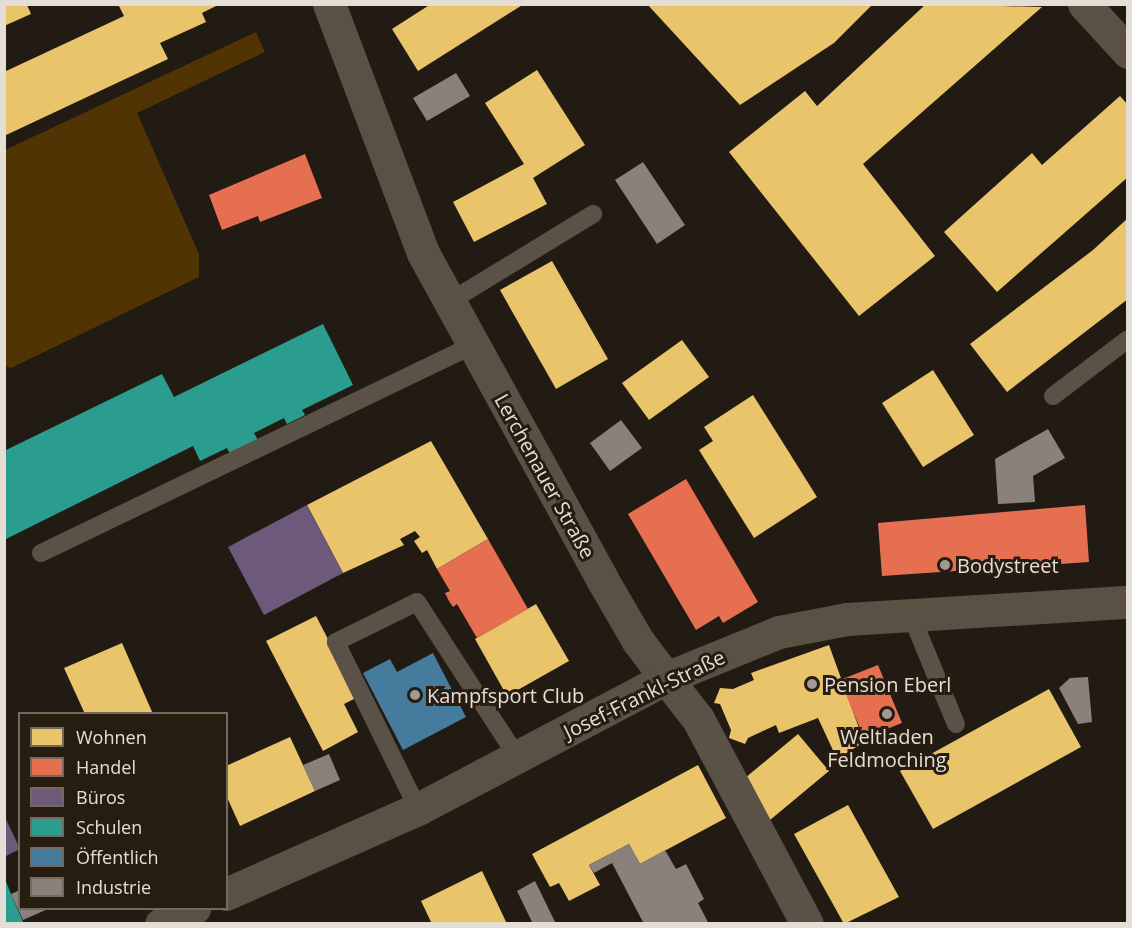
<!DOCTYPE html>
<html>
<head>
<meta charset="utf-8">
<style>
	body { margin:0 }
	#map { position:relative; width:1132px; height:928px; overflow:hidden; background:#211b14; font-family:"Open Sans",sans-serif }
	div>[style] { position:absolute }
	.green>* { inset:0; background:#513403 }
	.homes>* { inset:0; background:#e9c46a }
	.shops>* { inset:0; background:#e76f51 }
	.offices>* { inset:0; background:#6d597a }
	.schools>* { inset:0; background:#2a9d8f }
	.public>* { inset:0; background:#457b9d }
	.industry>* { inset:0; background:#8a817c }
	.lane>* { height:18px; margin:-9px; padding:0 9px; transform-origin:9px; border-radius:9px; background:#5a5147 }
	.street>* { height:33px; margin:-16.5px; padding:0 16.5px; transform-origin:16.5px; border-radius:16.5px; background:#5a5147 }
	.secondary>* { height:33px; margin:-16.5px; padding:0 16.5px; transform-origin:16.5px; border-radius:16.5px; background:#5a5044 }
	.dots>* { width:16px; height:16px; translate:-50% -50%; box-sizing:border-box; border:3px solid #261c0f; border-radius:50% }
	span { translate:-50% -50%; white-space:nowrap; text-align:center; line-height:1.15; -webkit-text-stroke:6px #261c0f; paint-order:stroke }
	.street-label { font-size:20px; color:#e5ded6 }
	.poi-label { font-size:20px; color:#e5ded6 }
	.left { translate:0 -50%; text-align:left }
	.frame { position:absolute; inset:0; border:6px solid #e5ded6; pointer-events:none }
	.legend { position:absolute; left:18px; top:712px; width:210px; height:198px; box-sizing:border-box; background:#261c0f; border:2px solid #726a5f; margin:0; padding:8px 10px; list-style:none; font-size:18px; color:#e5ded6 }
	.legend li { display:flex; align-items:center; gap:12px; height:30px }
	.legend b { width:30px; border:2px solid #726a5f }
</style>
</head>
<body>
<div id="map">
	<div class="green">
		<div style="clip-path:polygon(256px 32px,265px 52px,137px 113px,199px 254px,199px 277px,11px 368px,5px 366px,5px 150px)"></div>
	</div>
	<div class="homes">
		<div style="clip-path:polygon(118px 4px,220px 4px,202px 13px,206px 22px,160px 43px,168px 59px,4px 136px,4px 72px,124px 16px)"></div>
		<div style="clip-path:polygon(431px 4px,524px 4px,418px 71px,392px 29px)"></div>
		<div style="clip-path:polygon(647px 4px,873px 4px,834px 43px,740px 105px)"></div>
		<div style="clip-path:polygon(926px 4px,1042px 7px,863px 164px,935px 256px,859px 316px,729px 152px,805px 91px,817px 106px)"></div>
		<div style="clip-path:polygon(4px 5px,27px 5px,31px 14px,4px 26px)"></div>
		<div style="clip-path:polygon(537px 70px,585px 145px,533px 178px,547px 204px,474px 242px,453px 202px,524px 164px,485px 103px)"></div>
		<div style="clip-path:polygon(1120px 96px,1128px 105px,1128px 177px,997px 292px,944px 232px,1032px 153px,1042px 165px)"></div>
		<div style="clip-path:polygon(1128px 218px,1128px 299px,1007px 392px,970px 344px,1093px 250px)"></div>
		<div style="clip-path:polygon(552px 261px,608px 359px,556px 389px,500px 290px)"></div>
		<div style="clip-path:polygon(682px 340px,709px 377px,649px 420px,622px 383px)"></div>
		<div style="clip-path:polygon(933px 370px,974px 435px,923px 467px,882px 403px)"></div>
		<div style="clip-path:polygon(753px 395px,817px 497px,754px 538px,699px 450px,713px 441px,704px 427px)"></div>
		<div style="clip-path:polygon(431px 441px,488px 539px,437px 569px,427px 550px,422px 553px,414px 541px,420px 537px,415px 531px,400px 539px,404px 545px,343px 573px,307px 505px)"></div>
		<div style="clip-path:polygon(536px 604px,569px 661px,507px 696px,475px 639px)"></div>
		<div style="clip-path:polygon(316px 616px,358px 697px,344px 704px,358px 732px,323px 751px,266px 641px)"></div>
		<div style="clip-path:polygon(122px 643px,153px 714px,85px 714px,64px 668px)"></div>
		<div style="clip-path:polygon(829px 645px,864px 742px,837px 759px,818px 718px,779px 733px,776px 725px,748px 738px,745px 744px,729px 738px,731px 730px,720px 704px,714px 703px,720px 688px,733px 689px,754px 680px,751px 673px)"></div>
		<div style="clip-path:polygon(1049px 689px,1081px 747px,933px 829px,900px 771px)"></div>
		<div style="clip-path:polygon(798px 734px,829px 771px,770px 820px,739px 783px)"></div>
		<div style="clip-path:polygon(290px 737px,315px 791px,240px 826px,226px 795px,226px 766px)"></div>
		<div style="clip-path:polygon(698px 765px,726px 818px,640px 864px,629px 844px,589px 865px,600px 885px,569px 901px,559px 883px,550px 887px,532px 854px)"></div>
		<div style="clip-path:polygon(848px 805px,899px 897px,844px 924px,794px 834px)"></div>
		<div style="clip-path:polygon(482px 871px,507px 924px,432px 924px,421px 901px)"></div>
	</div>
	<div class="shops">
		<div style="clip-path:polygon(305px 154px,322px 198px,260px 222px,258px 216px,222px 230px,209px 195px)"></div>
		<div style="clip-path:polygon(686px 479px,758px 602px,723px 623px,719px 616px,696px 630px,628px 514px)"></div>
		<div style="clip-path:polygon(1085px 505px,1089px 562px,882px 576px,878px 523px)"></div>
		<div style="clip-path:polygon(488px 539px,528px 609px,477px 638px,457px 604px,453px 607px,449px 601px,445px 593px,450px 591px,437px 569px)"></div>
		<div style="clip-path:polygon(878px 665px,902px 723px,864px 738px,840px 680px)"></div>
	</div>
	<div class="offices">
		<div style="clip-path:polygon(307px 505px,343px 573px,264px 615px,228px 547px)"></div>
		<div style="clip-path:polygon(4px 815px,20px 849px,4px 857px)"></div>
	</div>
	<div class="schools">
		<div style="clip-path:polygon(323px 324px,353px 385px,302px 410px,305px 415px,287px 424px,284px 418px,254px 433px,258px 440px,230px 454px,227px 448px,200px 461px,193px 446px,4px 540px,4px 451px,162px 374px,174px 397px)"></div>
		<div style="clip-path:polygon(5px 879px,11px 894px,24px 924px,5px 924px)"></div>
	</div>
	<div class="public">
		<div style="clip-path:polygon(433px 653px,466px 717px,403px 750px,363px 673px,390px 659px,397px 672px)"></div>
	</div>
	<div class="industry">
		<div style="clip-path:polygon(456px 73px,470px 96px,427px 121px,413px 98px)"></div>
		<div style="clip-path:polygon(643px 162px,685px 225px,657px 244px,615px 180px)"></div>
		<div style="clip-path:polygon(621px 420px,642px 448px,610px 471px,590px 443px)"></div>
		<div style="clip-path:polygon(1048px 429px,1065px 458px,1033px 476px,1035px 502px,998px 504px,995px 459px)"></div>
		<div style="clip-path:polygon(1088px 677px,1092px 722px,1078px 724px,1059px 688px,1070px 678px)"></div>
		<div style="clip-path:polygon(329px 754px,340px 780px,315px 791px,303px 765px)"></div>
		<div style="clip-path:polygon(629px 844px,640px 864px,665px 850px,676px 869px,686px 864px,704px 899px,698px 903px,709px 924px,644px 924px,612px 863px,594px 873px,589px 865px)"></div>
		<div style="clip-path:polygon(535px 881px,556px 924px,533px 924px,517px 891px)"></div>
		<div style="clip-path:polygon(20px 890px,20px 908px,50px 908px,23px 920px,11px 894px)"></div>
	</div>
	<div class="lane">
		<div style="left:449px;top:302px;width:169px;rotate:-31.4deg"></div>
		<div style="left:1053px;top:396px;width:94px;rotate:-37.2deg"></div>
		<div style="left:41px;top:553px;width:480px;rotate:-25.7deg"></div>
		<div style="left:911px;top:615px;width:118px;rotate:67.6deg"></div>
		<div style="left:418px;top:809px;width:186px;rotate:-116.2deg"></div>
		<div style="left:336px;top:642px;width:90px;rotate:-26.3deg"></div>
		<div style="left:417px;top:602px;width:186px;rotate:57.1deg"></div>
	</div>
	<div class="street">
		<div style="left:666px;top:678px;width:52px;rotate:52deg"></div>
		<div style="left:698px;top:719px;width:232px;rotate:62deg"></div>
	</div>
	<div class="secondary">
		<div style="left:329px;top:4px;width:266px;rotate:69.3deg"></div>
		<div style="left:423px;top:253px;width:372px;rotate:61.2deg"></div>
		<div style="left:602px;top:579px;width:72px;rotate:59.9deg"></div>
		<div style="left:638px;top:641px;width:46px;rotate:52.9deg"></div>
		<div style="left:1084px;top:4px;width:65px;rotate:47.5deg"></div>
		<div style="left:226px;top:894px;width:210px;rotate:-23.9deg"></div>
		<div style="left:418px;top:809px;width:280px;rotate:-27.8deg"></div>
		<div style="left:666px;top:678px;width:122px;rotate:-22.2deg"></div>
		<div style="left:779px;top:632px;width:69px;rotate:-10.8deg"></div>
		<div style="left:847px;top:619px;width:282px;rotate:-3.5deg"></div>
		<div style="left:161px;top:924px;width:37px;rotate:-26deg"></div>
	</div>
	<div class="dots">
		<div style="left:945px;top:565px;background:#a09a92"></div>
		<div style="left:812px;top:684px;background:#a09a92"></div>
		<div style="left:415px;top:695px;background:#a09a92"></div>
		<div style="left:887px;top:714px;background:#a09a92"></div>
	</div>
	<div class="street-label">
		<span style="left:545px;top:476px;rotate:61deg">Lerchenauer Straße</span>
		<span style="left:644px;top:694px;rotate:-26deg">Josef-Frankl-Straße</span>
	</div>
	<div class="poi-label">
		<span class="left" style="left:957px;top:565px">Bodystreet</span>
		<span class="left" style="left:824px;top:684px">Pension Eberl</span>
		<span class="left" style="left:427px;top:695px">Kampfsport Club</span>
		<span style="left:887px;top:748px">Weltladen<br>Feldmoching</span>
	</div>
	<div class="frame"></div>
	<ul class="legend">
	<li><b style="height:16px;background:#e9c46a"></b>Wohnen</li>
	<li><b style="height:16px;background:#e76f51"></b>Handel</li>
	<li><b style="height:16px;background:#6d597a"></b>Büros</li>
	<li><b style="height:16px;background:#2a9d8f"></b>Schulen</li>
	<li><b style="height:16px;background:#457b9d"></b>Öffentlich</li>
	<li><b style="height:16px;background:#8a817c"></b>Industrie</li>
	</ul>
</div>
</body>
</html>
